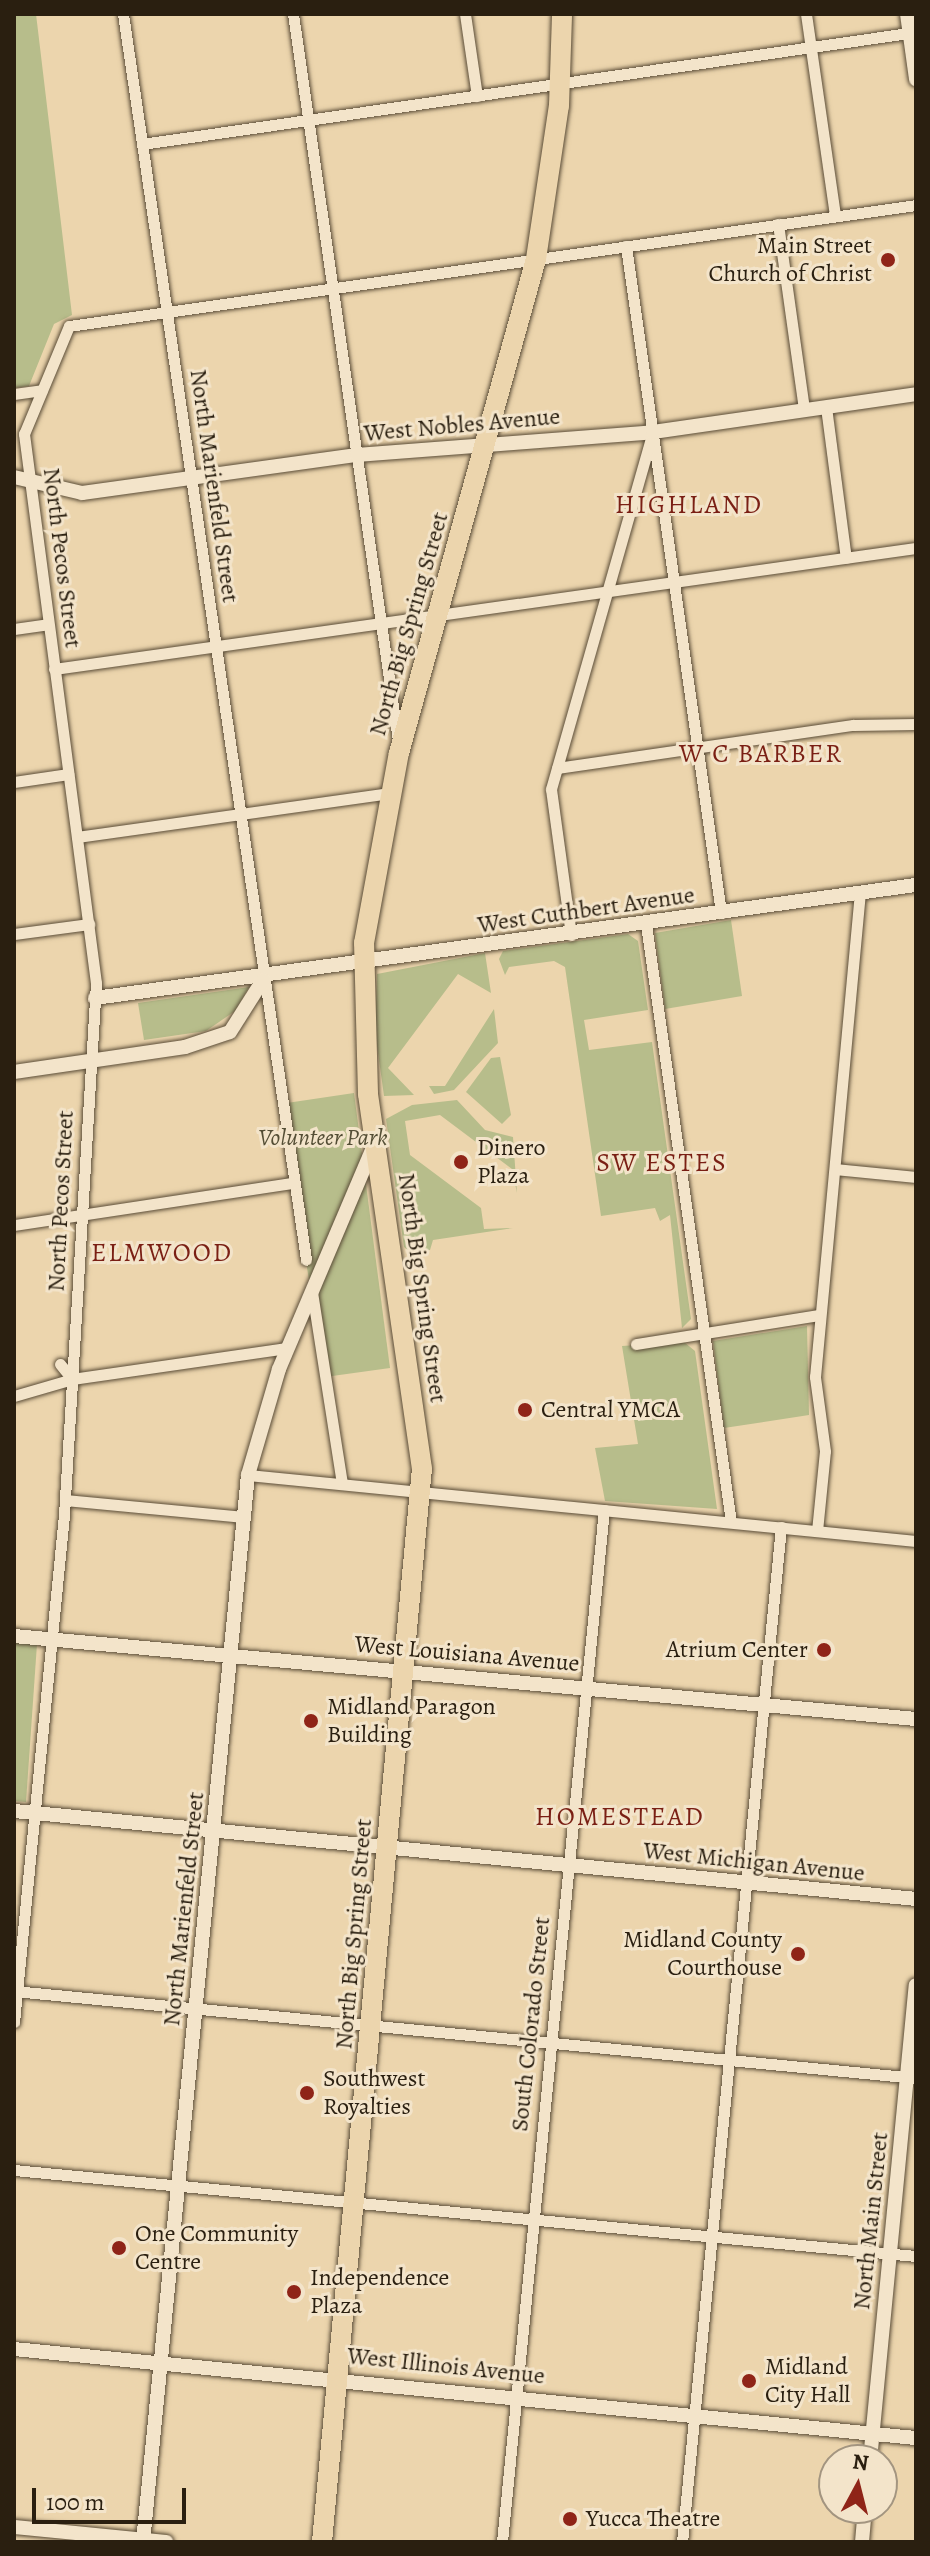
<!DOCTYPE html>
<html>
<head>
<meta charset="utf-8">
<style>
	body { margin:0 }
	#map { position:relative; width:930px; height:2556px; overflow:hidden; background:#ecd5ad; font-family:Alegreya,serif }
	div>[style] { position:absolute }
	.green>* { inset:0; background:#b7bd8b }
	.roads { filter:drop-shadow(0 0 2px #5a4c37) drop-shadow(0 0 2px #5a4c37) }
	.street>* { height:11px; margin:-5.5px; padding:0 5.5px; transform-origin:5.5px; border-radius:5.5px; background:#f3e4ca }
	.secondary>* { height:14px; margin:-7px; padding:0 7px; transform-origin:7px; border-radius:7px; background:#f3e4ca }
	.highway>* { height:20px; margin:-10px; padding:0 10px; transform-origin:10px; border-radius:10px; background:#ecd5ad }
	.dots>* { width:22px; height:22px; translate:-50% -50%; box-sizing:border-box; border:4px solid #f3e4ca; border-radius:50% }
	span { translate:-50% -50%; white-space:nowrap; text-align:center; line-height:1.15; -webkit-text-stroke:6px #f3e4ca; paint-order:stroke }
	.poi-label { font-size:24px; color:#2a1f10 }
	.right { translate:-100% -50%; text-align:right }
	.left { translate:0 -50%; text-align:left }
	.street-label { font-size:24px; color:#2a1f10 }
	.park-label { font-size:24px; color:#544e35; font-style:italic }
	.neighbourhood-label { font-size:26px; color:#7a1f14; letter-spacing:2px }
	.frame { position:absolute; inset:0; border:16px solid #2a1f10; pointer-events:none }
	.north { position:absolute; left:818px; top:2444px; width:80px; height:80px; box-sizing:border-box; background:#f3e4ca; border:2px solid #a39580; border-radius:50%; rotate:7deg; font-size:22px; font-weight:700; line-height:32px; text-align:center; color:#2a1f10 }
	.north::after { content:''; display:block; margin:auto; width:28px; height:36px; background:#8f2418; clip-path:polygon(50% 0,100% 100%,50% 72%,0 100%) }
	.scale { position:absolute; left:32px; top:2488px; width:154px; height:36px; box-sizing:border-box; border:4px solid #2a1f10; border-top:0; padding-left:10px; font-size:24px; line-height:28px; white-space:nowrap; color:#2a1f10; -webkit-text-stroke:6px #f3e4ca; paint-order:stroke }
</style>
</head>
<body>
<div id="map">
	<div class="green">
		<div style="clip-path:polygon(14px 14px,36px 14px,72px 315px,54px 324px,29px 386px,14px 388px)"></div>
		<div style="clip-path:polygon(731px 920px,742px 996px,665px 1009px,655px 933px)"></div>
		<div style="clip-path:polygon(628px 934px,638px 941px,648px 1010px,584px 1020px,589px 1050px,652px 1042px,691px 1319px,682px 1328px,670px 1215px,660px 1221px,655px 1208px,601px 1216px,565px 967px,554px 961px,509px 967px,505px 975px,499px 959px,503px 951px)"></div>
		<div style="clip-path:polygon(485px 953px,491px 993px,458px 974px,388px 1068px,414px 1095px,384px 1096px,375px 1031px,377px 974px)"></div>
		<div style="clip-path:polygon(249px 987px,235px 1011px,206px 1031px,144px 1040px,138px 1003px)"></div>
		<div style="clip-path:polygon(494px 1009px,498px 1043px,454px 1090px,434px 1094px,429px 1086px,445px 1086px)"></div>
		<div style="clip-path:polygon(500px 1057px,511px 1115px,502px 1124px,466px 1092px,491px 1058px)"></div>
		<div style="clip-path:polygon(354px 1093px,390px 1368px,325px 1377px,280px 1104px)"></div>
		<div style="clip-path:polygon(457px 1100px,485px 1130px,513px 1137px,517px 1193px,512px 1169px,440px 1115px,405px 1121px,410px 1155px,481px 1208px,484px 1229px,513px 1228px,433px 1240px,430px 1250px,410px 1252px,404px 1247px,386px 1119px,412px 1105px)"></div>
		<div style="clip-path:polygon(807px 1326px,809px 1415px,724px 1428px,713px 1341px)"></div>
		<div style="clip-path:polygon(684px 1342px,695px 1351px,717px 1509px,605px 1501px,595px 1448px,638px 1444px,622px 1346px)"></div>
		<div style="clip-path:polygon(14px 1642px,37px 1644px,26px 1802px,14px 1801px)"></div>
	</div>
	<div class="roads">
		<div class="street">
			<div style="left:123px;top:14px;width:1259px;rotate:81.64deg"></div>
			<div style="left:293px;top:14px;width:735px;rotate:81.78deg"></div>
			<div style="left:465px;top:14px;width:83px;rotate:81.7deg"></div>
			<div style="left:806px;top:14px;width:204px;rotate:81.8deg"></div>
			<div style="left:142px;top:144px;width:781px;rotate:-8.24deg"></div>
			<div style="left:778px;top:224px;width:188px;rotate:82deg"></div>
			<div style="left:626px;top:246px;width:674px;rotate:81.89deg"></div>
			<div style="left:14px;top:394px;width:28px;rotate:-8deg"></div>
			<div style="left:826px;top:407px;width:152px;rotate:82.5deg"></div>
			<div style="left:14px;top:629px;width:34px;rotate:-8deg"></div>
			<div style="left:54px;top:669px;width:870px;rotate:-7.99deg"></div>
			<div style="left:557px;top:768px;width:299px;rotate:-8.3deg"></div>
			<div style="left:853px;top:725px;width:63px;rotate:-0.9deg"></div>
			<div style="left:14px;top:782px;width:55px;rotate:-8.4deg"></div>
			<div style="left:77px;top:837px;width:316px;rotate:-8deg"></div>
			<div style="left:646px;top:924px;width:604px;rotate:81.91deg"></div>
			<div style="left:14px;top:934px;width:76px;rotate:-7.6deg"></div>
			<div style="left:571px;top:935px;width:147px;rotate:-97.8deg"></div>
			<div style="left:551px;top:789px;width:364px;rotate:-74.1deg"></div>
			<div style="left:835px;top:1169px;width:81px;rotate:5.6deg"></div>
			<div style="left:14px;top:1225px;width:282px;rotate:-8.6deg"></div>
			<div style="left:312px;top:1292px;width:194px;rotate:81.1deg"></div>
			<div style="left:636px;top:1344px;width:186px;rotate:-9deg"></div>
			<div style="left:60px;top:1364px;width:19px;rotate:51deg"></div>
			<div style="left:72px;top:1379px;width:217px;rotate:-8.2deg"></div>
			<div style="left:14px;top:1396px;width:60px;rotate:-16.3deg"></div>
			<div style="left:248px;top:1475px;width:671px;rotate:5.64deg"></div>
			<div style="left:65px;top:1500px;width:180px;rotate:5.4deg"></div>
			<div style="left:817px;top:1531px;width:80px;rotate:-84.3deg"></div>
			<div style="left:825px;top:1451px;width:75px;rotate:-97.7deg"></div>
			<div style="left:815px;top:1377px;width:485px;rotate:-84.7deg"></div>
			<div style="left:14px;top:1991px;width:906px;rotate:5.51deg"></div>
			<div style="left:14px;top:2022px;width:509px;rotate:-84.37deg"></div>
			<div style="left:64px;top:1515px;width:533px;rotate:-86.56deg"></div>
			<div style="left:96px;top:983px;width:554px;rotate:-97.47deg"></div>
			<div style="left:24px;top:434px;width:117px;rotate:-67.4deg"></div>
			<div style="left:69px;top:326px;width:856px;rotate:-8.13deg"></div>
			<div style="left:14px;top:2170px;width:906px;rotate:5.45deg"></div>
			<div style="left:502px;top:2542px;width:1037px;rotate:-84.36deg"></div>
			<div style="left:682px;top:2542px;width:1020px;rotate:-84.43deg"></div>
		</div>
		<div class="secondary">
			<div style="left:907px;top:14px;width:66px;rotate:82.1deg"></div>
			<div style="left:14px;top:477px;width:70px;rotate:13.2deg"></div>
			<div style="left:82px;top:493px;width:278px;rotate:-7.9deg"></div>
			<div style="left:357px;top:455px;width:297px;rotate:-4.4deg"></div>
			<div style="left:653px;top:432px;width:266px;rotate:-8.2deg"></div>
			<div style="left:95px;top:998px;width:829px;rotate:-7.84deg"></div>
			<div style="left:14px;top:1072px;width:173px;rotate:-8.3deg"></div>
			<div style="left:185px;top:1047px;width:47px;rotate:-18.4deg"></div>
			<div style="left:230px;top:1032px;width:62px;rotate:-57.6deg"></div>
			<div style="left:14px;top:1636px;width:906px;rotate:5.26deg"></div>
			<div style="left:14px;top:1811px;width:906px;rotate:5.57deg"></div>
			<div style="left:14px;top:2349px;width:906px;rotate:5.64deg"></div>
			<div style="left:870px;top:2460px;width:477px;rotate:-84.5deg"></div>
			<div style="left:14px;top:2527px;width:153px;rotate:5.6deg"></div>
			<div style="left:143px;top:2542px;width:1072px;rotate:-84.38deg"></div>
			<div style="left:248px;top:1475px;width:110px;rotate:-73.7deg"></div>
			<div style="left:279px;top:1369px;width:240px;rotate:-67deg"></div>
			<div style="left:862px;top:2542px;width:34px;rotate:-85deg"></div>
		</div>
		<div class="highway">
			<div style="left:322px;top:2542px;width:1078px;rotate:-84.68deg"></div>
			<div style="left:422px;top:1469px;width:379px;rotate:-98.2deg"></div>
			<div style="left:368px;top:1094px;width:151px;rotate:-91.5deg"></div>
			<div style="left:364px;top:943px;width:193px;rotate:-79.6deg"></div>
			<div style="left:399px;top:753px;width:513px;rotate:-74.5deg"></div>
			<div style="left:536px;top:259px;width:155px;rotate:-81.5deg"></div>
			<div style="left:559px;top:106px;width:92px;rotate:-88.1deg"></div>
		</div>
	</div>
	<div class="dots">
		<div style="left:888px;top:260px;background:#8f2418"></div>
		<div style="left:461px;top:1162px;background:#8f2418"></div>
		<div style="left:525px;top:1410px;background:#8f2418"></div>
		<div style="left:824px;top:1650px;background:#8f2418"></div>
		<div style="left:311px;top:1721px;background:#8f2418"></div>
		<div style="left:798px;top:1954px;background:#8f2418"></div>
		<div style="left:307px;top:2093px;background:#8f2418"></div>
		<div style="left:119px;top:2248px;background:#8f2418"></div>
		<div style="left:294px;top:2292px;background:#8f2418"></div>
		<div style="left:749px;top:2381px;background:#8f2418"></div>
		<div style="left:570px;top:2519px;background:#8f2418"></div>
	</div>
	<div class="poi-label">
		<span class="right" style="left:872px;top:260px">Main Street<br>Church of Christ</span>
		<span class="left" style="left:477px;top:1162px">Dinero<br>Plaza</span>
		<span class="left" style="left:541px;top:1410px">Central YMCA</span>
		<span class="right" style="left:808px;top:1650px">Atrium Center</span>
		<span class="left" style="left:327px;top:1721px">Midland Paragon<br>Building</span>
		<span class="right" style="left:782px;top:1954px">Midland County<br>Courthouse</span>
		<span class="left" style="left:323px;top:2093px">Southwest<br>Royalties</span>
		<span class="left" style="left:135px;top:2248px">One Community<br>Centre</span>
		<span class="left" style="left:310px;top:2292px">Independence<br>Plaza</span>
		<span class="left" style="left:765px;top:2381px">Midland<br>City Hall</span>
		<span class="left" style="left:586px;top:2519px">Yucca Theatre</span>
	</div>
	<div class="street-label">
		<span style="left:462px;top:425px;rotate:-5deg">West Nobles Avenue</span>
		<span style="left:214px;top:486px;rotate:82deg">North Marienfeld Street</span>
		<span style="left:62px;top:558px;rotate:83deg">North Pecos Street</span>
		<span style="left:409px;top:624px;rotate:-74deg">North Big Spring Street</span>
		<span style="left:586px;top:910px;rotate:-8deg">West Cuthbert Avenue</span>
		<span style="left:61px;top:1201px;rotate:-87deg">North Pecos Street</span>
		<span style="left:422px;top:1288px;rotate:82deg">North Big Spring Street</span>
		<span style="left:467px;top:1654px;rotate:5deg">West Louisiana Avenue</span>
		<span style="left:754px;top:1862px;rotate:6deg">West Michigan Avenue</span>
		<span style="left:184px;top:1909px;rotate:-84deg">North Marienfeld Street</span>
		<span style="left:354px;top:1934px;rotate:-85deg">North Big Spring Street</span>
		<span style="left:531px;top:2024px;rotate:-84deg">South Colorado Street</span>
		<span style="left:871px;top:2221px;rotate:-84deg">North Main Street</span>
		<span style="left:446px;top:2366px;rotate:6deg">West Illinois Avenue</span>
	</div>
	<div class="park-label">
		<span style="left:323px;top:1138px">Volunteer Park</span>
	</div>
	<div class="neighbourhood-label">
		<span style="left:689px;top:505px">HIGHLAND</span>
		<span style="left:761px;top:754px">W C BARBER</span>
		<span style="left:662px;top:1163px">SW ESTES</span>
		<span style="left:162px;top:1253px">ELMWOOD</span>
		<span style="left:620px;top:1817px">HOMESTEAD</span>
	</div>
	<div class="frame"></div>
	<div class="north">N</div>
	<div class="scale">100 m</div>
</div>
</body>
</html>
